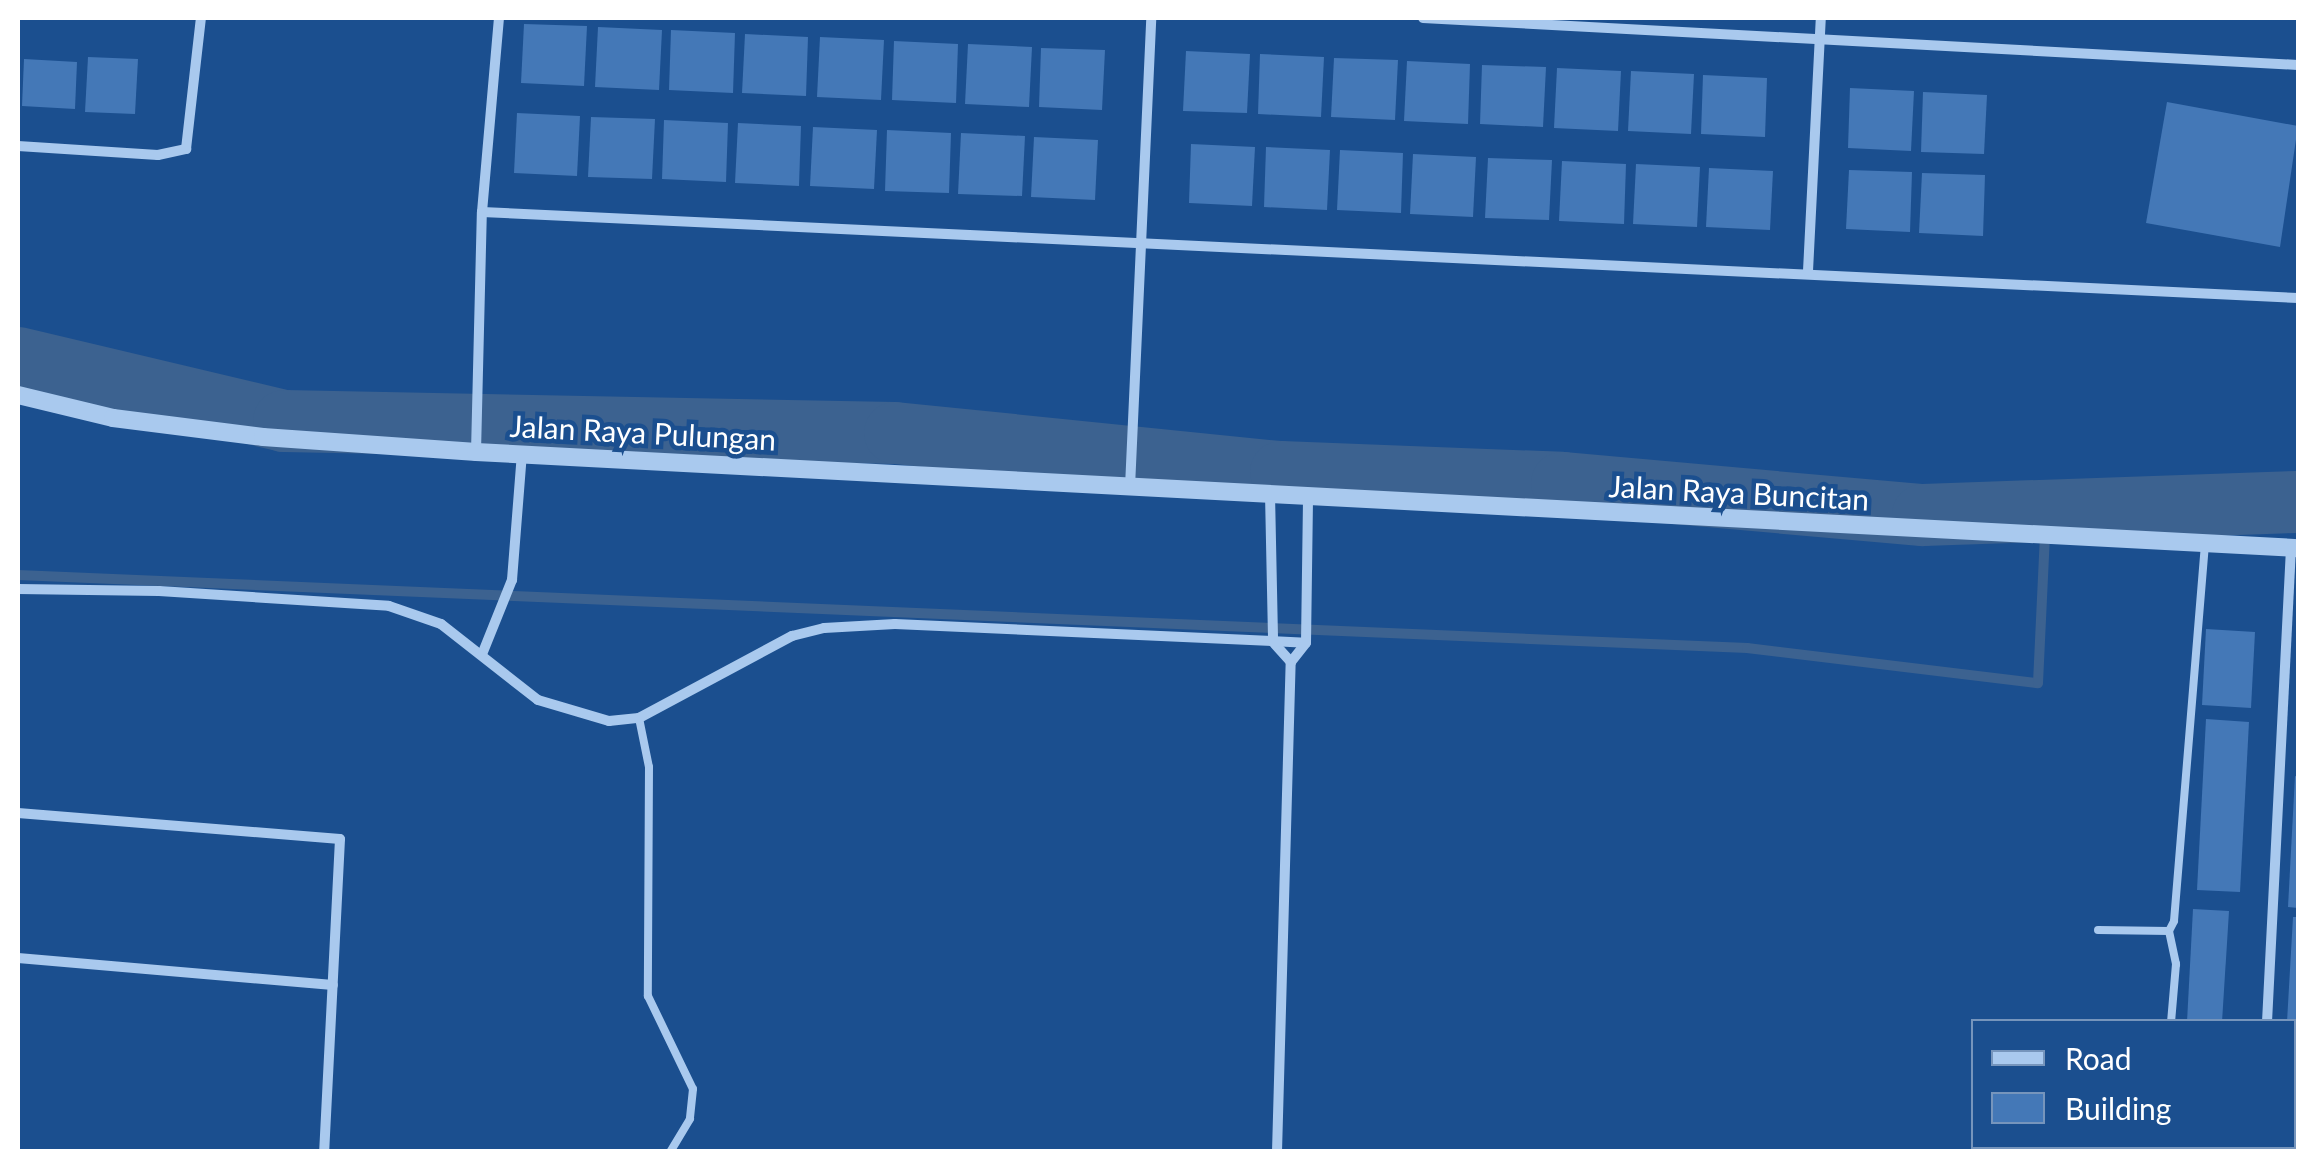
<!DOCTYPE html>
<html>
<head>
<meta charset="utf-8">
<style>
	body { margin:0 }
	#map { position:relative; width:2316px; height:1169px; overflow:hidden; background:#1b4f8f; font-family:Lato,sans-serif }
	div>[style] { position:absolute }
	.stream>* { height:10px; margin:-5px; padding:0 5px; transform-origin:5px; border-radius:5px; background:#3c6290 }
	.river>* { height:62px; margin:-31px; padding:0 31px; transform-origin:31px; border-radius:31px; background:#3c6290 }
	.building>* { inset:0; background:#4478b7 }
	.service>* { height:8px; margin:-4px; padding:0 4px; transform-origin:4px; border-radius:4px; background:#a9c9ee }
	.minor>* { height:10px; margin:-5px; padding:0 5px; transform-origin:5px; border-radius:5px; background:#a9c9ee }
	.tertiary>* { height:18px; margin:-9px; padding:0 9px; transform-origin:9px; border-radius:9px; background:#a9c9ee }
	span { translate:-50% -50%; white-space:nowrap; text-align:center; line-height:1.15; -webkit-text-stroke:9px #1b4f8f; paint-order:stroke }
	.street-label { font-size:30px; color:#fff }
	.frame { position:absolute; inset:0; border:20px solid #fff; pointer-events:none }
	.legend { position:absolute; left:1971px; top:1019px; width:325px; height:130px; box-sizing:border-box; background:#1b4f8f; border:2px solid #7695bc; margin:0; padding:12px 18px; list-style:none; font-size:30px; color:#fff }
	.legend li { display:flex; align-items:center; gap:20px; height:50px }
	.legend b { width:50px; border:2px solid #7695bc }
</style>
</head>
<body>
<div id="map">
	<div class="stream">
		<div style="left:18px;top:575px;width:1731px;rotate:2.42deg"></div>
		<div style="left:1747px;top:648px;width:293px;rotate:6.9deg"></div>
		<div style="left:2038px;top:683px;width:172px;rotate:-87.3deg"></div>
	</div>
	<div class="river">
		<div style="left:18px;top:358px;width:273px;rotate:13.3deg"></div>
		<div style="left:284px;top:421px;width:611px;rotate:1.13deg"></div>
		<div style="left:895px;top:433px;width:388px;rotate:5.8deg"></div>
		<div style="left:1281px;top:472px;width:281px;rotate:2.2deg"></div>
		<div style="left:1562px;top:483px;width:362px;rotate:5.1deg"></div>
		<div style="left:1923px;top:515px;width:375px;rotate:-2deg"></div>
	</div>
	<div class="building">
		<div style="clip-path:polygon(524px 24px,587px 26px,584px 86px,521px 83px)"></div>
		<div style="clip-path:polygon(598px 27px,662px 30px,659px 90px,595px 87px)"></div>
		<div style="clip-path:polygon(671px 30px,735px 33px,733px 93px,669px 90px)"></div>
		<div style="clip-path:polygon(745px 34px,808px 37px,806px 96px,742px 93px)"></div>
		<div style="clip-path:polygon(820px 37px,884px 40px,881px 100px,817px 97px)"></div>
		<div style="clip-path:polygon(894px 41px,958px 44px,956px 103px,892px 100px)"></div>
		<div style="clip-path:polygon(968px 44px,1032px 47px,1029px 107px,965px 104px)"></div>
		<div style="clip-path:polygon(1041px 48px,1105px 50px,1102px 110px,1039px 107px)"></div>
		<div style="clip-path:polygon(1186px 51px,1250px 54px,1247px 113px,1183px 111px)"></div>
		<div style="clip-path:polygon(1260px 54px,1324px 57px,1321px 117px,1258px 114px)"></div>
		<div style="clip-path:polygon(88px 57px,138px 59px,135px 114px,85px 112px)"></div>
		<div style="clip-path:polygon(1334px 58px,1398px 60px,1395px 120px,1331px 117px)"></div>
		<div style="clip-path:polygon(24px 59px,77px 62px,75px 109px,22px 106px)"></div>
		<div style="clip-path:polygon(1407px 61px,1470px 64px,1468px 124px,1404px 121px)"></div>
		<div style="clip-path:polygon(1482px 65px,1546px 67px,1543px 127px,1480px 124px)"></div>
		<div style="clip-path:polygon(1557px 68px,1621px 71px,1618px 131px,1554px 128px)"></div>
		<div style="clip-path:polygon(1631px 71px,1694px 74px,1691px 134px,1628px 131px)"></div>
		<div style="clip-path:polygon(1703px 75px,1767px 78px,1765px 137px,1701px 134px)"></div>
		<div style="clip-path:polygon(1850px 88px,1914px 91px,1911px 151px,1848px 148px)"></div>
		<div style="clip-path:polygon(1923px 92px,1987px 95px,1984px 154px,1921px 152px)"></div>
		<div style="clip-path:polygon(2167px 102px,2298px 126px,2280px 247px,2146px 223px)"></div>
		<div style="clip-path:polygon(517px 113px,580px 116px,577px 176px,514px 173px)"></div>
		<div style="clip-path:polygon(591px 117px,655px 119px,652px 179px,588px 177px)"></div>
		<div style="clip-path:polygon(664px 120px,728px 123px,726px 182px,662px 179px)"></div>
		<div style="clip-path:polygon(738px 123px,801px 126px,799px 186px,735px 183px)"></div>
		<div style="clip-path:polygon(813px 127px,877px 130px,874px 189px,810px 186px)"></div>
		<div style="clip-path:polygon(887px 130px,951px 133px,949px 193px,885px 191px)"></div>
		<div style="clip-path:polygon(961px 133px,1025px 136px,1022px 196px,958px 194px)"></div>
		<div style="clip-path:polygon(1034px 137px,1098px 140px,1095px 200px,1031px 197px)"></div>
		<div style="clip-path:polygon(1191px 144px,1255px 147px,1252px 206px,1189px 203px)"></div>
		<div style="clip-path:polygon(1266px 147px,1330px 150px,1327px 210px,1264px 207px)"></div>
		<div style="clip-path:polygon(1340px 150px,1403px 153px,1401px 213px,1337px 210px)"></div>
		<div style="clip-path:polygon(1413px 154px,1476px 157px,1473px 217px,1410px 214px)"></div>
		<div style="clip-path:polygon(1488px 158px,1552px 160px,1549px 220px,1485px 218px)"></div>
		<div style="clip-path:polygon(1562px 161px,1626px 164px,1624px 224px,1559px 221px)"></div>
		<div style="clip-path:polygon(1636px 164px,1700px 167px,1697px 227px,1633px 224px)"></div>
		<div style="clip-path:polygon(1709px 168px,1773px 171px,1770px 230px,1706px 227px)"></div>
		<div style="clip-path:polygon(1849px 170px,1912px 172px,1910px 232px,1846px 229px)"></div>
		<div style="clip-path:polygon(1922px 173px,1985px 175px,1983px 236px,1919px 233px)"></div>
		<div style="clip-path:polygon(2206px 629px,2255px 632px,2251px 708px,2202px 705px)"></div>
		<div style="clip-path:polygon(2206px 719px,2249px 722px,2240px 892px,2197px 890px)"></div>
		<div style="clip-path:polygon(2295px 776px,2298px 777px,2298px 908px,2288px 907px)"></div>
		<div style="clip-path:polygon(2193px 909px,2229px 911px,2222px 1022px,2187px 1022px)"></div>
		<div style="clip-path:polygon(2293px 917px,2298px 917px,2298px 1112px,2294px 1022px,2287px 1022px)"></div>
		<div style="clip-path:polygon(2294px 1115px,2298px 1152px,2280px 1152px,2294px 1146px)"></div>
		<div style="clip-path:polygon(2180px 1146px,2216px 1146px,2215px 1152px,2180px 1152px)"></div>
	</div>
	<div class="service">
		<div style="left:639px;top:718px;width:50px;rotate:78.5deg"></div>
		<div style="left:649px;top:767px;width:229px;rotate:90.3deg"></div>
		<div style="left:648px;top:996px;width:103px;rotate:64.2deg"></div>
		<div style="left:693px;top:1089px;width:30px;rotate:96deg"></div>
		<div style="left:690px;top:1119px;width:39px;rotate:121deg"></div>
		<div style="left:2098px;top:930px;width:71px;rotate:0.8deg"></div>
		<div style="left:2169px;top:931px;width:11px;rotate:-63deg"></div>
		<div style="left:2174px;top:921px;width:380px;rotate:-85.3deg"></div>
		<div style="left:2169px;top:931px;width:34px;rotate:78deg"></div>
		<div style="left:2176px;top:964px;width:58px;rotate:94.9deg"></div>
		<div style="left:2162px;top:1152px;width:6px;rotate:-81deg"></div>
	</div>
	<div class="minor">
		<div style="left:1423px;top:18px;width:876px;rotate:3.07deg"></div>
		<div style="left:18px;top:146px;width:140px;rotate:3.7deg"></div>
		<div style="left:158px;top:155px;width:29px;rotate:-12deg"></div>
		<div style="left:186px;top:149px;width:132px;rotate:-83.5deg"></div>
		<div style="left:482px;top:212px;width:1818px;rotate:2.71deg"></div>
		<div style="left:1808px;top:271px;width:253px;rotate:-87.1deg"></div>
		<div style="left:476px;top:452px;width:240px;rotate:-88.6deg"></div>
		<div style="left:482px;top:212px;width:195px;rotate:-85deg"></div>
		<div style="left:1130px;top:487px;width:469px;rotate:-87.4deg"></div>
		<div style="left:1270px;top:494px;width:148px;rotate:88.8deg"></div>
		<div style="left:1273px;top:642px;width:27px;rotate:48deg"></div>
		<div style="left:18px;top:589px;width:141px;rotate:0.8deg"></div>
		<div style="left:159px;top:591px;width:230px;rotate:3.7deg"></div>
		<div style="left:389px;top:606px;width:55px;rotate:19.1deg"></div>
		<div style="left:441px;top:624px;width:123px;rotate:38.1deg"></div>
		<div style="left:538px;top:700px;width:74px;rotate:16.5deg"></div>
		<div style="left:609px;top:721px;width:30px;rotate:-6deg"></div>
		<div style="left:639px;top:718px;width:174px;rotate:-28.2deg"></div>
		<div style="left:792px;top:636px;width:33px;rotate:-14deg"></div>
		<div style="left:824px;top:628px;width:71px;rotate:-3.2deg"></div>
		<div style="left:895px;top:624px;width:411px;rotate:2.6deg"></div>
		<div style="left:483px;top:652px;width:78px;rotate:-68.1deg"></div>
		<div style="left:512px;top:580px;width:126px;rotate:-85.5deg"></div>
		<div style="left:18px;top:813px;width:323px;rotate:4.6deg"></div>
		<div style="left:340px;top:839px;width:313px;rotate:92.9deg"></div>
		<div style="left:18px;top:958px;width:316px;rotate:4.9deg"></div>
		<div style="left:2267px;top:1022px;width:475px;rotate:-87.1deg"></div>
		<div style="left:1277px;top:1152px;width:490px;rotate:-88.4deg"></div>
		<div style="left:1291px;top:662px;width:24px;rotate:-52deg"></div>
		<div style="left:1306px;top:643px;width:147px;rotate:-89.2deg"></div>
		<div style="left:2261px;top:1152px;width:6px;rotate:-90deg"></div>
	</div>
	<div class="tertiary">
		<div style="left:18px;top:395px;width:98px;rotate:13.6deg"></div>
		<div style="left:113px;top:418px;width:151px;rotate:7.2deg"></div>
		<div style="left:263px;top:437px;width:214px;rotate:4deg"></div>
		<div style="left:476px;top:452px;width:1825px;rotate:3.02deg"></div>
	</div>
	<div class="street-label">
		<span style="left:643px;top:432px;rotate:3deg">Jalan Raya Pulungan</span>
		<span style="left:1739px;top:492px;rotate:3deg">Jalan Raya Buncitan</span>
	</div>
	<div class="frame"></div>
	<ul class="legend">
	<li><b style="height:12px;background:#a9c9ee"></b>Road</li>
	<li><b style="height:28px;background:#4478b7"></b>Building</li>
	</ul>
</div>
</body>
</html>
